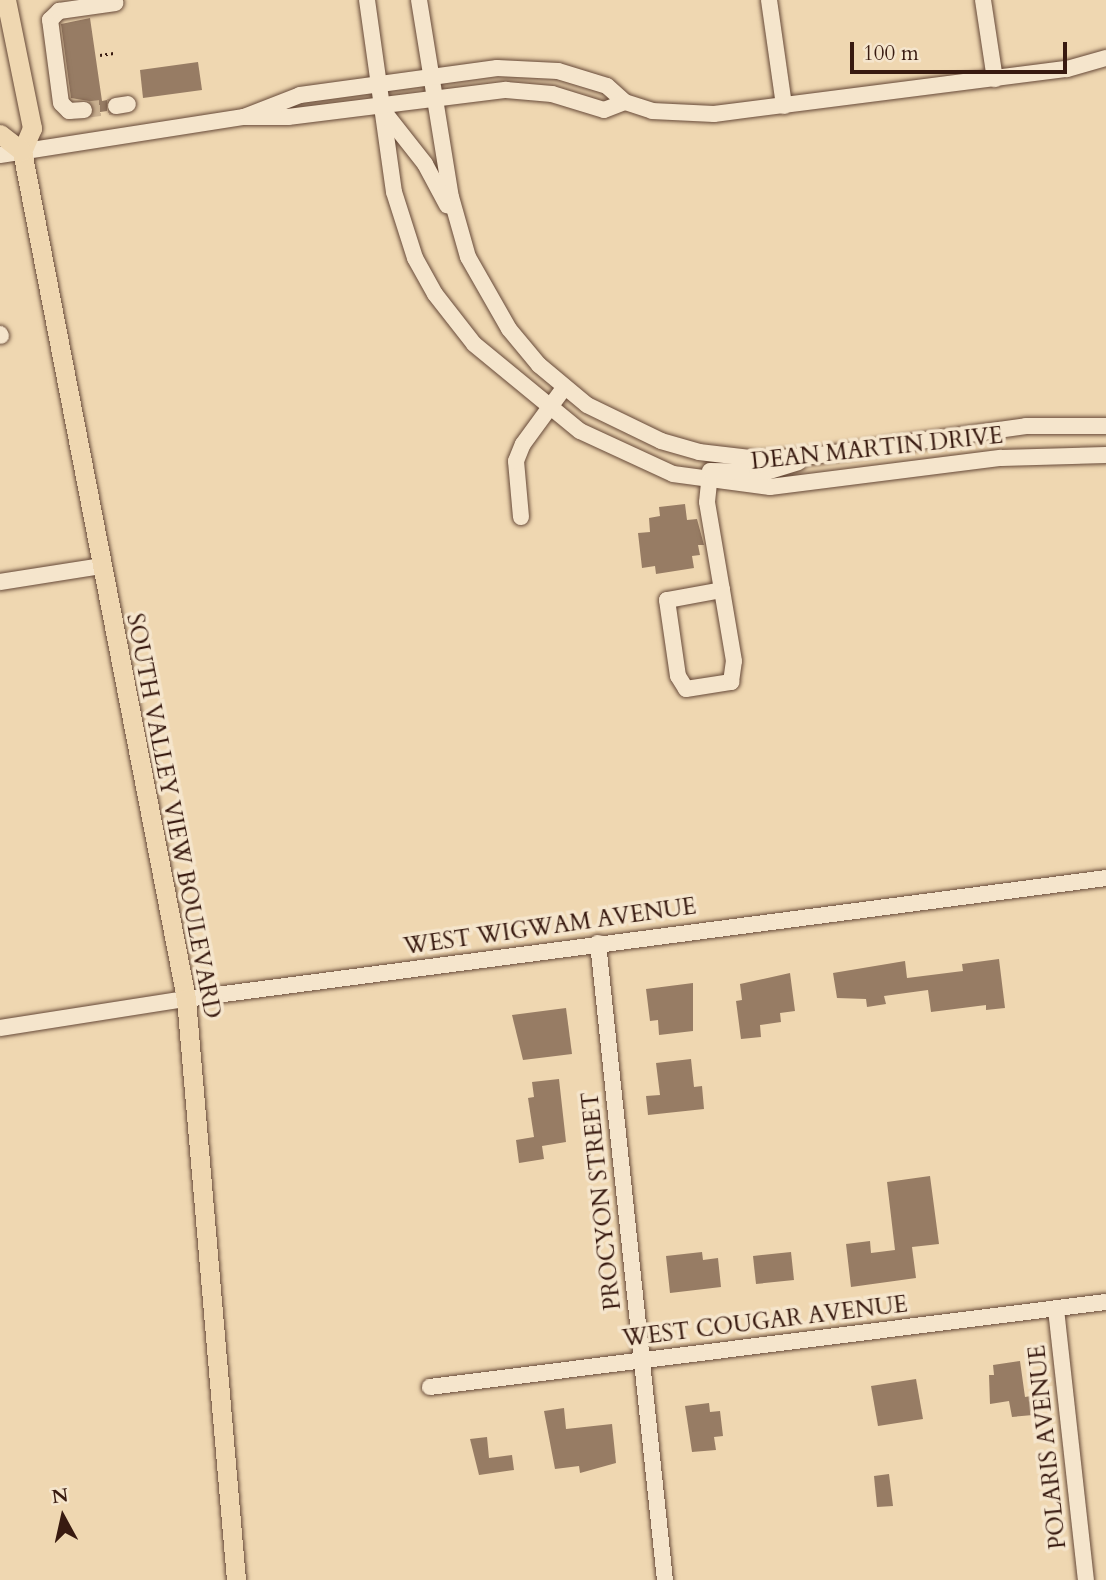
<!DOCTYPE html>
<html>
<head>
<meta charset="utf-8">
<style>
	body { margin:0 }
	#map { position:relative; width:1106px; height:1580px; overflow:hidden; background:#efd7b1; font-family:Cardo,serif }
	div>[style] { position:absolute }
	.building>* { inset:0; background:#977c64 }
	.minor-tunnel>* { height:16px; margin-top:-8px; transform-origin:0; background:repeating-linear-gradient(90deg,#cab191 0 16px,transparent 0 24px) }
	.path>* { height:2.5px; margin-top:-1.25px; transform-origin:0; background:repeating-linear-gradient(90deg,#381a10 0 2px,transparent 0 5.5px) }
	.roads { filter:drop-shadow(0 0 2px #664938) drop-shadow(0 0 2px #664938) }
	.minor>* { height:16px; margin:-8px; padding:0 8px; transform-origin:8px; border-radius:8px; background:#f5e5cc }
	.major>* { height:19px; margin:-9.5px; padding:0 9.5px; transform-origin:9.5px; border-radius:9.5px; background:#efd7b1 }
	span { translate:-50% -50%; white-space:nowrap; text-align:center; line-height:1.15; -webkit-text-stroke:7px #f5e5cc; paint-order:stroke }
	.street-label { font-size:23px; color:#381a10 }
	.north { position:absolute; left:28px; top:1482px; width:70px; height:70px; -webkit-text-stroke:5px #f5e5cc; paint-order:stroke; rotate:352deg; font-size:19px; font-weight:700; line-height:28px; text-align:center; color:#381a10 }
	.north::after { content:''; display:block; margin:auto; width:24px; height:32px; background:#381a10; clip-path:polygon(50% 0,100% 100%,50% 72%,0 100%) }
	.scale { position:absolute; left:850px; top:42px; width:217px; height:32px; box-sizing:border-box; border:4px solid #381a10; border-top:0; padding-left:9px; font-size:21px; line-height:24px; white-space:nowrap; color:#381a10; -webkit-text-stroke:5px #f5e5cc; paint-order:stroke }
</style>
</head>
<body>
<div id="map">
	<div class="building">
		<div style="clip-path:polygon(90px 18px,102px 101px,107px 100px,107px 111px,94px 113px,89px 101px,71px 98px,61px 24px)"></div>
		<div style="clip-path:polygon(198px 62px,202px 90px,143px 98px,140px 70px)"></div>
		<div style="clip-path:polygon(685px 504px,687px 520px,697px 519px,704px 545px,698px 545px,700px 555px,692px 556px,694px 568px,656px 574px,655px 566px,642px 568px,638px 533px,650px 532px,649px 518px,660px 516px,659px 507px)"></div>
		<div style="clip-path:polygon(999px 959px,1005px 1008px,986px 1010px,986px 1005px,931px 1012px,928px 990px,884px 996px,886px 1004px,867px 1007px,866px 999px,837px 998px,833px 973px,905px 961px,907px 978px,963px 971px,962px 964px)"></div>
		<div style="clip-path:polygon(790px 973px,795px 1011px,780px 1013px,781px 1022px,760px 1025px,761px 1037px,741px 1039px,736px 1001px,742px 1000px,740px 984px)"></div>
		<div style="clip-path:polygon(693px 983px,693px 1031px,659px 1035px,658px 1020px,650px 1021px,646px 989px)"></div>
		<div style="clip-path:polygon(566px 1008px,572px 1054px,523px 1060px,512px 1015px)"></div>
		<div style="clip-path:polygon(691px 1059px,694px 1087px,702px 1086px,704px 1109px,648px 1115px,646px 1096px,660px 1095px,656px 1063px)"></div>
		<div style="clip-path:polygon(559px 1079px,566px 1142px,542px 1146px,544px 1159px,519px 1163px,516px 1140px,534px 1137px,528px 1098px,534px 1097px,532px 1082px)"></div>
		<div style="clip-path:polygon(930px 1176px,939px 1244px,912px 1247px,916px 1278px,851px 1287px,846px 1244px,870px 1241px,871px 1253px,895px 1250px,887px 1182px)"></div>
		<div style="clip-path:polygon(702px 1252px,703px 1260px,718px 1258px,721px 1287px,670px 1293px,666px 1256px)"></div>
		<div style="clip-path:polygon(791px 1252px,794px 1280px,756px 1284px,753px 1256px)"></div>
		<div style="clip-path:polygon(1020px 1361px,1025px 1397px,1031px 1396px,1033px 1415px,1012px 1417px,1009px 1401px,990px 1404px,989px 1375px,994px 1375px,993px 1365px)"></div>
		<div style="clip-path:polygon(916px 1379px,923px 1419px,878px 1426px,871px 1386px)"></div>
		<div style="clip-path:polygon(709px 1403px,710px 1412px,720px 1411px,723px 1436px,714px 1437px,716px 1450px,692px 1452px,685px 1406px)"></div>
		<div style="clip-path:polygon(564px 1408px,566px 1429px,612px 1424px,616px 1463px,580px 1473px,579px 1466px,555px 1469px,544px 1411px)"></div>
		<div style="clip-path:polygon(487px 1437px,489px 1458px,512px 1455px,514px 1470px,479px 1475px,470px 1439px)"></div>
		<div style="clip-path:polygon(889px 1474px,893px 1506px,877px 1507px,874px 1476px)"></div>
	</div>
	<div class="minor-tunnel">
		<div style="left:84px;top:110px;width:32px;rotate:-7deg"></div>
	</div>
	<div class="path">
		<div style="left:100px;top:55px;width:14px;rotate:-8deg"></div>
	</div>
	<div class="roads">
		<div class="minor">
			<div style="left:367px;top:0;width:194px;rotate:82deg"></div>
			<div style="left:394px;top:192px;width:69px;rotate:72.3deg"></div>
			<div style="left:415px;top:258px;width:41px;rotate:60.9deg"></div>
			<div style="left:435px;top:294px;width:63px;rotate:52deg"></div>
			<div style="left:474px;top:344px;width:137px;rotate:39.4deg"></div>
			<div style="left:580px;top:431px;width:102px;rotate:24.8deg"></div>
			<div style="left:673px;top:474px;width:98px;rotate:7.6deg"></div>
			<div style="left:770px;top:487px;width:233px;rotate:-7.2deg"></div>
			<div style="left:1001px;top:458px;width:105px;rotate:-1.6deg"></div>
			<div style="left:419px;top:0;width:200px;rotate:80.8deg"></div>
			<div style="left:451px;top:197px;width:62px;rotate:74.2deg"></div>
			<div style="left:468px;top:257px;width:83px;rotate:60.3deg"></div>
			<div style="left:509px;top:329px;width:47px;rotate:50.2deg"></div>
			<div style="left:539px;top:365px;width:62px;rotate:39.8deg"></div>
			<div style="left:587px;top:405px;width:82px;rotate:25.9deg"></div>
			<div style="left:661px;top:441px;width:40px;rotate:16deg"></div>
			<div style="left:699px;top:452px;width:60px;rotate:6.7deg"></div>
			<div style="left:759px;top:459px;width:54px;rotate:-3.2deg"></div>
			<div style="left:813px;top:456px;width:215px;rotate:-8deg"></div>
			<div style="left:1026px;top:426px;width:80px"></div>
			<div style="left:769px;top:0;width:107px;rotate:81.9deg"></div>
			<div style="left:983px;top:0;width:80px;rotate:81.4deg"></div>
			<div style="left:116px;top:106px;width:12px;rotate:-9deg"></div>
			<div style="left:381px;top:108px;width:71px;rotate:51.8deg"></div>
			<div style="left:425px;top:164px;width:47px;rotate:61.8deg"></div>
			<div style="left:84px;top:110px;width:15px;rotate:176deg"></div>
			<div style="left:69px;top:111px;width:11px;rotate:-135deg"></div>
			<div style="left:61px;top:103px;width:84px;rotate:-97.5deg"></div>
			<div style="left:50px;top:20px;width:13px;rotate:-45deg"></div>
			<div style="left:59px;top:11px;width:57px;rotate:-8.1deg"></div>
			<div style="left:244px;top:117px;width:60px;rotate:-21.4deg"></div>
			<div style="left:300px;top:95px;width:199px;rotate:-7.8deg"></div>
			<div style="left:497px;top:68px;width:61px;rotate:2.8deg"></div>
			<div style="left:558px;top:71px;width:51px;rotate:17deg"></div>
			<div style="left:607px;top:86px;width:24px;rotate:42deg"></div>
			<div style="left:625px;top:102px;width:28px;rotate:18deg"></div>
			<div style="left:652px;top:111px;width:62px;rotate:2.8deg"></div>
			<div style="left:714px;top:114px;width:356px;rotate:-7.3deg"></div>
			<div style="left:1067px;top:69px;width:41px;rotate:-15.8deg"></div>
			<div style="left:0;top:155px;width:247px;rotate:-8.9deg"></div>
			<div style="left:244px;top:117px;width:44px"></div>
			<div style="left:288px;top:117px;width:220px;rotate:-7.1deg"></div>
			<div style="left:506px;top:90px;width:46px;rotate:5deg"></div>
			<div style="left:552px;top:94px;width:54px;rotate:17.1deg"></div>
			<div style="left:604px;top:110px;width:22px;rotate:-21deg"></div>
			<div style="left:0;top:334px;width:2px;rotate:63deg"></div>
			<div style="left:521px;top:517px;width:56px;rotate:-95.1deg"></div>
			<div style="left:516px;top:461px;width:18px;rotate:-68deg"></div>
			<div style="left:523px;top:444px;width:69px;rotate:-53.8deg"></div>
			<div style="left:0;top:582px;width:102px;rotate:-9deg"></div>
			<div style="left:722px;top:590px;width:56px;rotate:169.7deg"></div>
			<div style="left:667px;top:600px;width:77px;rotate:81.8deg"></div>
			<div style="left:678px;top:676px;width:15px;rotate:58deg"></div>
			<div style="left:686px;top:689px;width:46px;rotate:-8.8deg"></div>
			<div style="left:731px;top:682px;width:21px;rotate:-82deg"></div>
			<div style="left:734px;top:661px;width:72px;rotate:-99.6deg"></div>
			<div style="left:722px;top:590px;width:89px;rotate:-99.7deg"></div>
			<div style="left:707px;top:502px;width:31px;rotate:-84deg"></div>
			<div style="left:710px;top:471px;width:56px;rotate:1deg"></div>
			<div style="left:766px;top:472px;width:34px;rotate:-17deg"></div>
			<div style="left:598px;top:943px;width:641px;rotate:84deg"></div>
			<div style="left:0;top:1028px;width:188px;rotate:-8.9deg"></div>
			<div style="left:186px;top:999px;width:928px;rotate:-7.49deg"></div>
			<div style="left:1056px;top:1309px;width:273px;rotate:83.7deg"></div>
			<div style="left:430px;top:1387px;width:681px;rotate:-7.17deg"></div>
		</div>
		<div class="major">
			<div style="left:6px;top:0;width:131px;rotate:78.5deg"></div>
			<div style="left:32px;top:128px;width:25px;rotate:113deg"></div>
			<div style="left:22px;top:151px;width:864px;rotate:79.05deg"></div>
			<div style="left:186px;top:999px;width:583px;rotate:85.08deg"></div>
			<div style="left:0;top:134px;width:28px;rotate:38deg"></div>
		</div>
	</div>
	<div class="street-label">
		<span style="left:877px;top:449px;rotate:-6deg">DEAN MARTIN DRIVE</span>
		<span style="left:173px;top:816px;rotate:79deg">SOUTH VALLEY VIEW BOULEVARD</span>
		<span style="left:550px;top:927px;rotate:-8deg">WEST WIGWAM AVENUE</span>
		<span style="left:602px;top:1201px;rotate:-96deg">PROCYON STREET</span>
		<span style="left:765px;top:1322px;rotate:-7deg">WEST COUGAR AVENUE</span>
		<span style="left:1048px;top:1447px;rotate:-96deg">POLARIS AVENUE</span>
	</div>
	<div class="north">N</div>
	<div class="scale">100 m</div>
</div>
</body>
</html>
